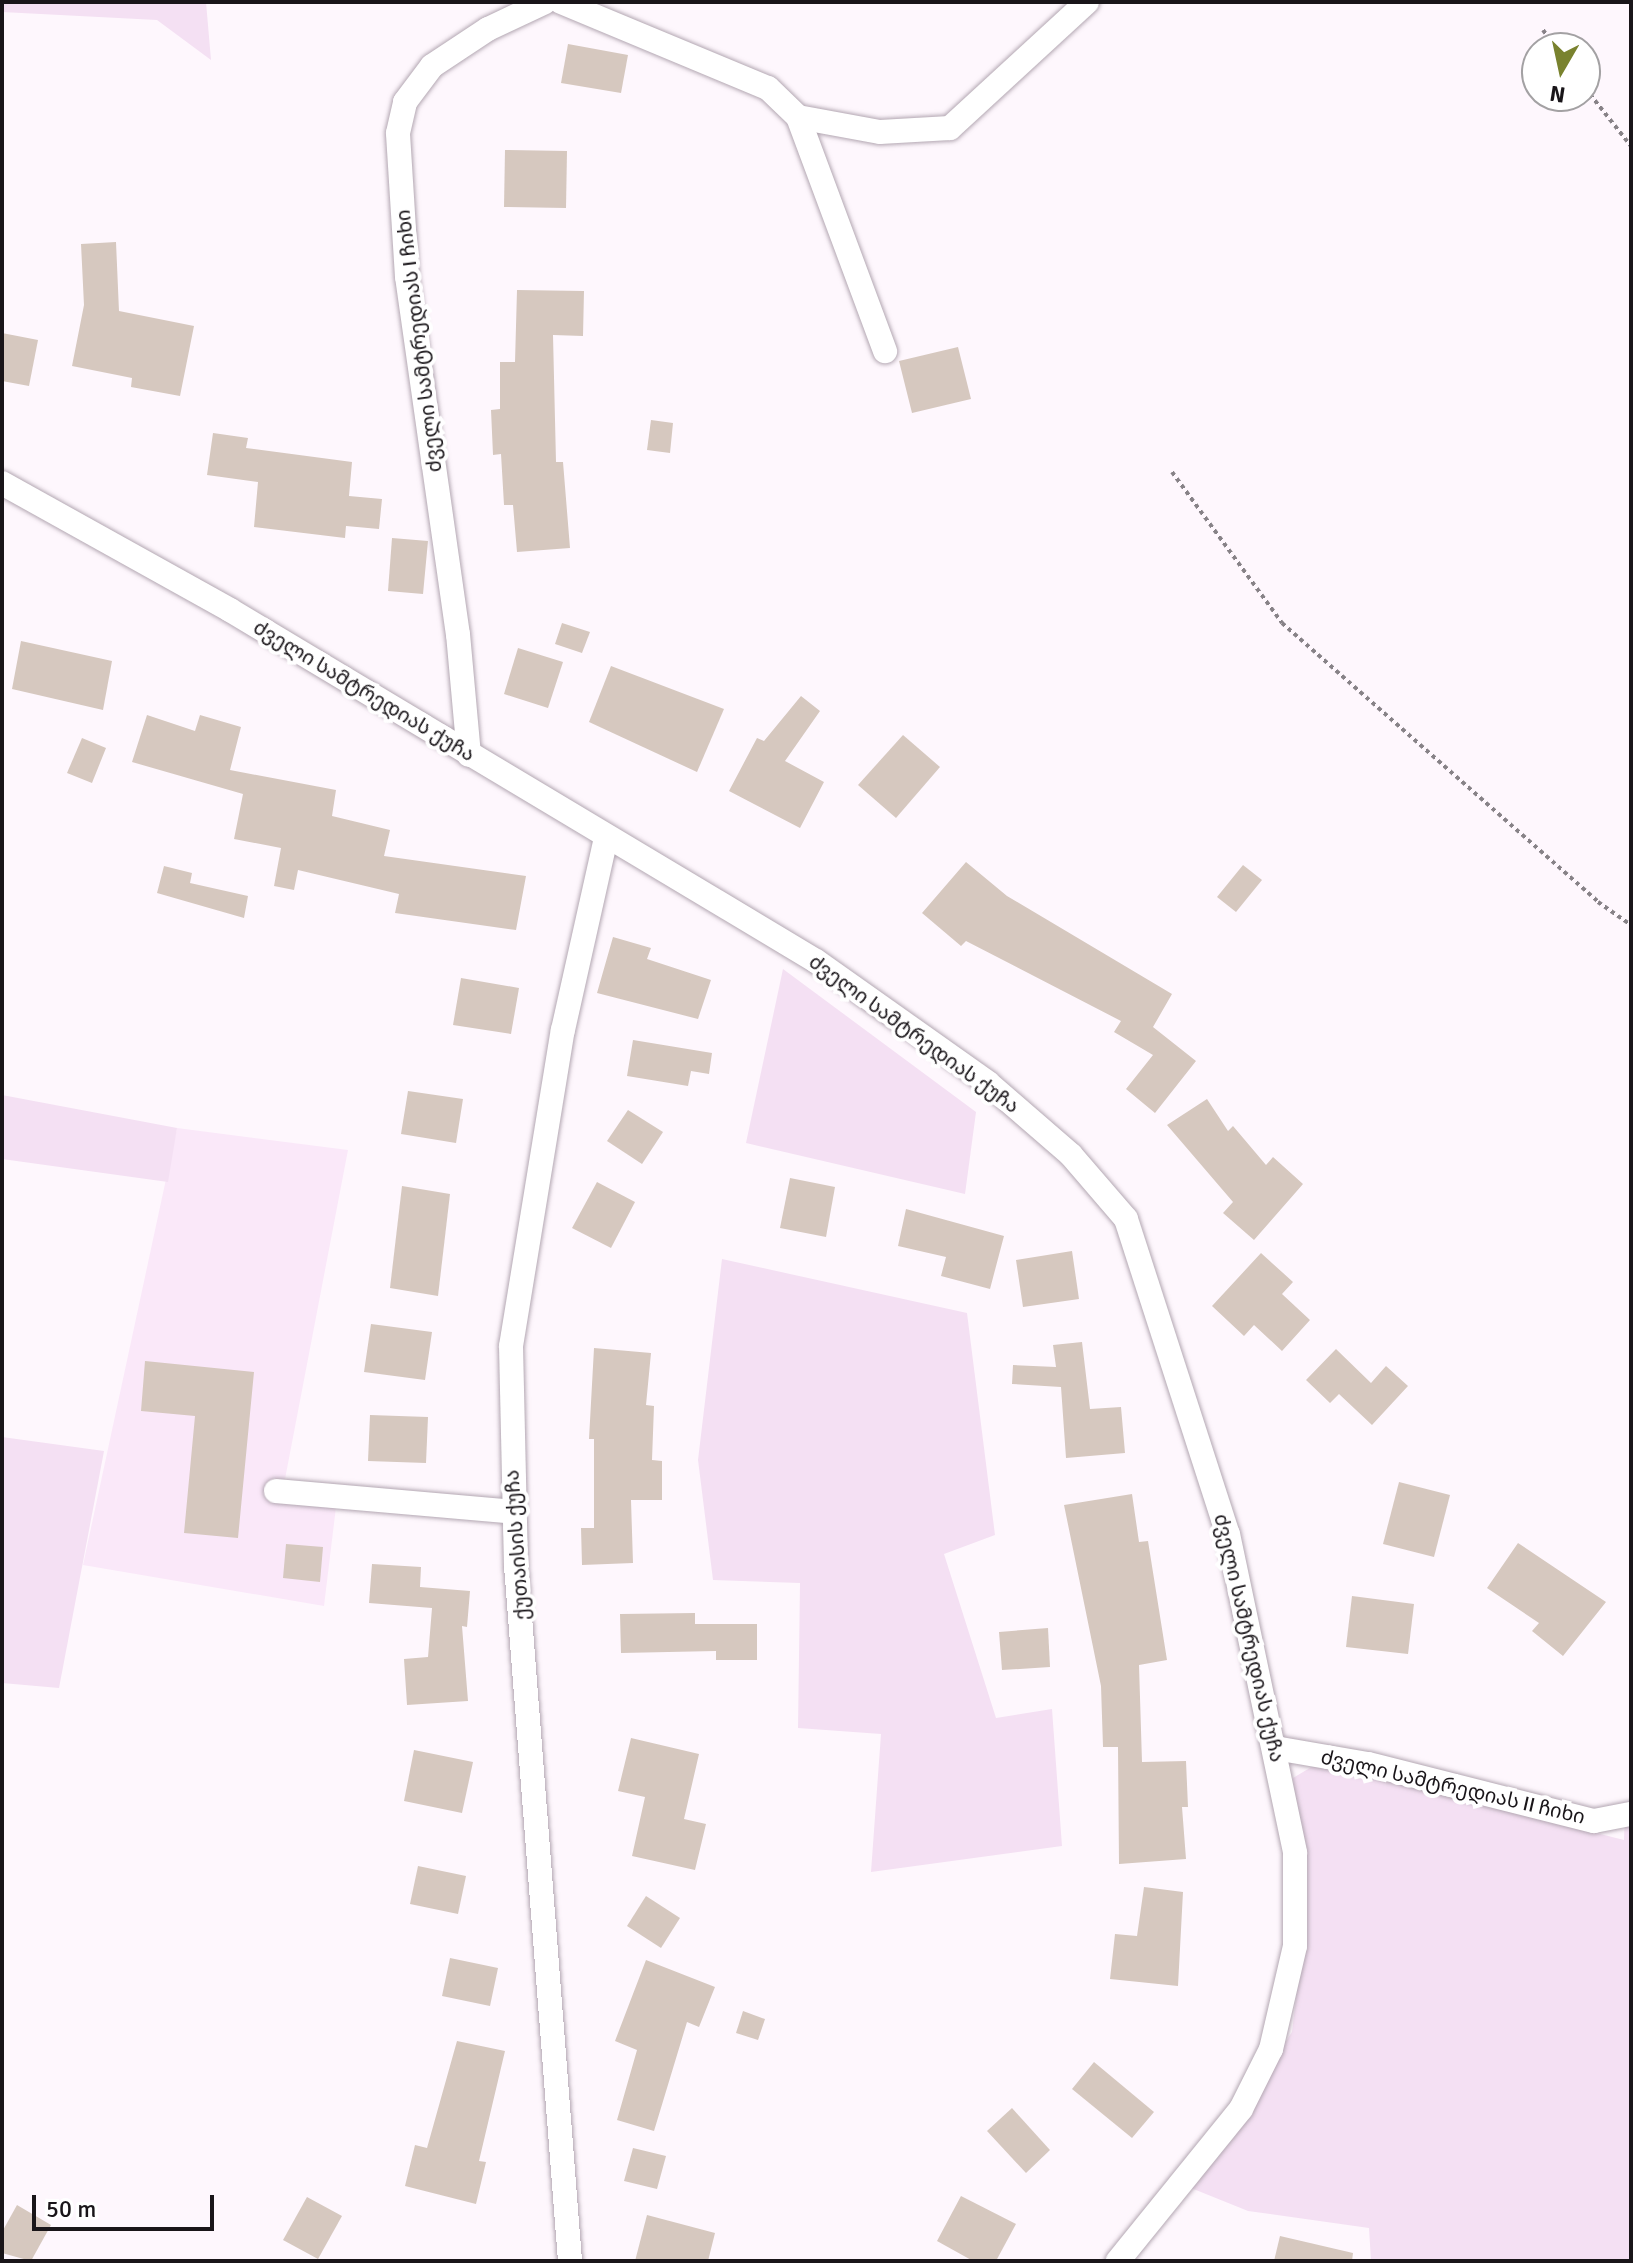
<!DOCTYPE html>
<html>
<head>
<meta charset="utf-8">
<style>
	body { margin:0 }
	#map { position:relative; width:1633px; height:2263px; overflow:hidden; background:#fef7fd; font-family:Signika,"Noto Sans Georgian",sans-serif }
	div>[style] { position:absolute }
	.built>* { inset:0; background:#fae8f9 }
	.green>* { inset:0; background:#f4e0f3 }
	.building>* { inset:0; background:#d6c8bf }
	.path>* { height:4px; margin-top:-2px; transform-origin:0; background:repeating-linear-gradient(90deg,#878287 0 4px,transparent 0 8px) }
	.roads { filter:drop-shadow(0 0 2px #b3a7b2) drop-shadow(0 0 2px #b3a7b2) }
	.minor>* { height:24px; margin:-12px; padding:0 12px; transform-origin:12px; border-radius:12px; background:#fff }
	span { translate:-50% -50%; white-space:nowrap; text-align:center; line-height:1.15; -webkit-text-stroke:8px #fff; paint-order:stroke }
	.street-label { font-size:20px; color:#191519 }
	.frame { position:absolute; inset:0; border:4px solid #191519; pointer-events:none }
	.north { position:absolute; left:1521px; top:32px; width:80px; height:80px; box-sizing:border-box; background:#fff; border:2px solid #a3a1a3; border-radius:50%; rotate:189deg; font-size:22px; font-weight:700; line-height:32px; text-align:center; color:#191519 }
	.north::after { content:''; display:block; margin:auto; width:28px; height:36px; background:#79822e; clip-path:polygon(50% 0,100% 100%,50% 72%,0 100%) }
	.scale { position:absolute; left:32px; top:2195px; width:182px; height:36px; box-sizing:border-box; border:4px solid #191519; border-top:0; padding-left:10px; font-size:24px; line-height:28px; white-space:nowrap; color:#191519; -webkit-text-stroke:6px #fff; paint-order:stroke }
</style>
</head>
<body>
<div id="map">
	<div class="built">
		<div style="clip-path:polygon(177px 1128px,348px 1150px,281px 1500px,336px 1507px,324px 1606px,83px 1565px)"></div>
	</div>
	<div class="green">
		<div style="clip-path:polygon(2px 2px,206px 2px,211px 60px,157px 20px,2px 12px)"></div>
		<div style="clip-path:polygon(783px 969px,976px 1112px,965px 1194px,746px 1143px)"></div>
		<div style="clip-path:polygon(2px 1095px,177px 1128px,168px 1182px,2px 1159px)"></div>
		<div style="clip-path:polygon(722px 1259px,967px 1313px,995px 1535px,944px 1554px,996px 1718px,1052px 1709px,1062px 1846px,871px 1872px,881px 1734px,798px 1728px,800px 1583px,713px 1580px,698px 1460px)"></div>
		<div style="clip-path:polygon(2px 1437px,104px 1451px,59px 1688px,2px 1683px)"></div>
		<div style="clip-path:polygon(1318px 1763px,1624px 1840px,1625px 1811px,1631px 1804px,1631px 2261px,1371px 2261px,1369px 2228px,1248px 2211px,1191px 2188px,1292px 2032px,1302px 1946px,1293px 1778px)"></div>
	</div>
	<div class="building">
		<div style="clip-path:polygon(568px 44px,628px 55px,621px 93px,561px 83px)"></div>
		<div style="clip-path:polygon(505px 150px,567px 151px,566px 208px,504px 207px)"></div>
		<div style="clip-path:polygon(116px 242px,119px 311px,194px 326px,180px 396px,131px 387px,132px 378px,72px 366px,84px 305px,81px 244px)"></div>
		<div style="clip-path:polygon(517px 290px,584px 291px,583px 336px,553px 335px,556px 462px,563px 462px,570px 548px,517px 552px,513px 505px,504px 505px,501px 454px,493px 455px,491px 410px,500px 409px,500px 362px,515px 362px)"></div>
		<div style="clip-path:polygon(2px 333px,38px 340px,29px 386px,2px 381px)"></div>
		<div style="clip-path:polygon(958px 347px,971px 399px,912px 413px,899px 361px)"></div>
		<div style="clip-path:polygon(651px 420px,673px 423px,670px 453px,647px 450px)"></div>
		<div style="clip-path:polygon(213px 433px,248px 438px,246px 448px,352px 462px,349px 496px,382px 499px,379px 529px,346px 526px,345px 538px,254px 527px,258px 482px,207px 475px)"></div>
		<div style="clip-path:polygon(392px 538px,428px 541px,423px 594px,388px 591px)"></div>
		<div style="clip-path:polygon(562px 623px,590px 632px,582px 653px,555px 644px)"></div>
		<div style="clip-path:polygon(21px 641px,112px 661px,103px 710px,12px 689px)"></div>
		<div style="clip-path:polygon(518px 648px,563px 662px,548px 708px,504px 694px)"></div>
		<div style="clip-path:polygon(611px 666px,724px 709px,697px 772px,589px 722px)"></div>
		<div style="clip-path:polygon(801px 696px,820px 711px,785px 761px,824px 782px,800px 828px,729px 791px,757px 738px,764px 741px)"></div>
		<div style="clip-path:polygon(147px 715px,195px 731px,200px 715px,241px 727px,230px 770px,336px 790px,332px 816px,390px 830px,384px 856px,526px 876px,516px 930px,395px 913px,399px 894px,298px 870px,294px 890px,274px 886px,281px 848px,234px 839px,243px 794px,132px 762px)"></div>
		<div style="clip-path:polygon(903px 735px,940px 767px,896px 818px,858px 785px)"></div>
		<div style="clip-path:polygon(82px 738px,106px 748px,92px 783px,67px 773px)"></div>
		<div style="clip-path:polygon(966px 862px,1007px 896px,1172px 994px,1153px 1027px,1196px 1061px,1155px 1113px,1126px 1089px,1153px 1055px,1114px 1032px,1121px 1021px,966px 941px,961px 946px,922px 913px)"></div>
		<div style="clip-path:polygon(1243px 865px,1262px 880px,1236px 912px,1217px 897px)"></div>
		<div style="clip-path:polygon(164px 866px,192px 873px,190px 883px,248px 896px,244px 918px,157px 893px)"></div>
		<div style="clip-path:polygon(613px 937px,651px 948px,647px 959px,711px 980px,698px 1019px,597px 993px)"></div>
		<div style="clip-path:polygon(461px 978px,519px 988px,511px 1034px,453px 1025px)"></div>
		<div style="clip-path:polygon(633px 1040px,712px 1053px,709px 1074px,691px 1071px,688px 1086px,627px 1076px)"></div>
		<div style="clip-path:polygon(408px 1091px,463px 1099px,456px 1143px,401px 1134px)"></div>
		<div style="clip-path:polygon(1207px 1099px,1228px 1131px,1233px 1126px,1266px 1165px,1273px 1157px,1303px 1184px,1254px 1240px,1223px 1213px,1233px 1202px,1167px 1125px)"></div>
		<div style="clip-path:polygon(628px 1110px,663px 1132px,642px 1164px,607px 1141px)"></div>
		<div style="clip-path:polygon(790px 1178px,835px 1187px,826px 1237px,780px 1228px)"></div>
		<div style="clip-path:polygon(597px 1182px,635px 1202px,611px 1248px,572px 1228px)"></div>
		<div style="clip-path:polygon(402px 1186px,450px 1194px,438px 1296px,390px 1288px)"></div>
		<div style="clip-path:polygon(906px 1209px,1004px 1236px,990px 1289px,941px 1276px,946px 1257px,898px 1246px)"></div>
		<div style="clip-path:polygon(1072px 1251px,1079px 1299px,1023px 1307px,1016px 1260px)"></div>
		<div style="clip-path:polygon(1261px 1253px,1293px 1282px,1282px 1294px,1310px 1320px,1282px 1351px,1254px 1325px,1244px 1336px,1212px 1306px)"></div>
		<div style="clip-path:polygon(371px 1324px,432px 1332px,425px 1380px,364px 1372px)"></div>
		<div style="clip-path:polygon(1082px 1342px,1090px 1409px,1121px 1407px,1125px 1453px,1066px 1458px,1061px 1387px,1012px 1384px,1013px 1365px,1056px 1367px,1053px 1345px)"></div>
		<div style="clip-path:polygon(594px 1348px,651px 1353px,646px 1405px,654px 1406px,652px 1460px,662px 1461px,662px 1500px,631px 1500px,633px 1563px,582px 1565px,581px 1528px,594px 1528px,594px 1439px,589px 1439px)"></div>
		<div style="clip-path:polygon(1336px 1349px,1371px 1383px,1386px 1366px,1408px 1386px,1372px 1425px,1339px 1394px,1330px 1403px,1306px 1380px)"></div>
		<div style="clip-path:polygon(145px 1361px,254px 1372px,238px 1538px,184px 1533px,195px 1416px,141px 1411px)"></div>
		<div style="clip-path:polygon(370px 1415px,428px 1417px,426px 1463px,368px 1461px)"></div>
		<div style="clip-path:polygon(1399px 1482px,1450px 1495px,1434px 1557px,1383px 1544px)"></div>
		<div style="clip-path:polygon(1132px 1494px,1139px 1542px,1148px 1541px,1167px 1660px,1139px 1665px,1142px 1762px,1186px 1761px,1188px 1807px,1182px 1807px,1186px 1859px,1119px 1864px,1118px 1747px,1103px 1747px,1101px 1686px,1064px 1505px)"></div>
		<div style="clip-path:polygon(1518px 1543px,1606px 1602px,1563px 1656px,1532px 1631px,1539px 1623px,1487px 1588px)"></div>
		<div style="clip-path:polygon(286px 1544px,323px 1547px,320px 1582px,283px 1578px)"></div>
		<div style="clip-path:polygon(372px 1564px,421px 1567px,420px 1587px,470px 1591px,467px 1627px,462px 1626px,468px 1701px,407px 1705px,404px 1659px,428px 1657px,432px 1608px,369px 1603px)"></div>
		<div style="clip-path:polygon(1352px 1596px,1414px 1604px,1408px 1654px,1346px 1647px)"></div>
		<div style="clip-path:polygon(695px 1613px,695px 1624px,757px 1624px,757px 1660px,716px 1660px,716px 1651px,621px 1653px,620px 1614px)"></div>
		<div style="clip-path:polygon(1048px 1628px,1050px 1667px,1002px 1670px,999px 1632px)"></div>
		<div style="clip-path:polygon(631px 1738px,699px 1754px,684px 1819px,706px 1824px,695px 1870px,632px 1856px,645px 1797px,618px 1791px)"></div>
		<div style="clip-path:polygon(414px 1750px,473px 1762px,462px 1813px,404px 1801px)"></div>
		<div style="clip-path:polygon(418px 1866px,466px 1876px,458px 1914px,410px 1904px)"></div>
		<div style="clip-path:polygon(1144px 1887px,1183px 1892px,1178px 1986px,1110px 1979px,1115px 1934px,1137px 1936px)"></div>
		<div style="clip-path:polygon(646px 1896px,680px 1918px,661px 1948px,627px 1926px)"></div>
		<div style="clip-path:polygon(450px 1958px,498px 1968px,490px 2006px,442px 1996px)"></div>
		<div style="clip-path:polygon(646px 1960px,715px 1987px,699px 2027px,687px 2022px,654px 2131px,617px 2120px,637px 2050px,615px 2041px)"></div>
		<div style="clip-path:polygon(743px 2011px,765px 2019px,758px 2040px,736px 2033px)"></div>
		<div style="clip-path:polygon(457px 2041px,505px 2051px,479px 2161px,486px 2162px,476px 2204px,405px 2186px,415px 2145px,427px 2148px)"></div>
		<div style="clip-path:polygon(1094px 2062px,1154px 2112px,1132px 2138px,1072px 2089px)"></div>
		<div style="clip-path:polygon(1012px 2108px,1050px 2150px,1026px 2173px,987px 2131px)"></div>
		<div style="clip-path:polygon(633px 2148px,666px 2156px,657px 2189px,624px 2181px)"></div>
		<div style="clip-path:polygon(961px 2196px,1016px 2224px,996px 2261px,973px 2261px,937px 2241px)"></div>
		<div style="clip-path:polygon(307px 2197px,342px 2216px,318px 2259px,283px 2240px)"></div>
		<div style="clip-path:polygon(17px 2205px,51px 2225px,31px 2261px,2px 2253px,2px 2232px)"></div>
		<div style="clip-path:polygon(647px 2215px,715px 2233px,708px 2261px,635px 2261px)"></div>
		<div style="clip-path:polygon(1280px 2236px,1353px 2253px,1352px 2261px,1274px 2261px)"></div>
	</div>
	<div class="path">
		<div style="left:1543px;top:30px;width:22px;rotate:54deg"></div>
		<div style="left:1585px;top:88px;width:74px;rotate:51.6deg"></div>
		<div style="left:1172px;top:472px;width:187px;rotate:53.9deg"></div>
		<div style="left:1282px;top:623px;width:422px;rotate:41.4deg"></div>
		<div style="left:1598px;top:902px;width:40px;rotate:34.9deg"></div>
	</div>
	<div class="roads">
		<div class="minor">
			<div style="left:561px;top:2px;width:224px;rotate:22.6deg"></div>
			<div style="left:768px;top:88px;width:42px;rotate:44deg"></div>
			<div style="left:798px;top:117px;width:83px;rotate:10.4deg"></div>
			<div style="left:880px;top:132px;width:70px;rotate:-3.3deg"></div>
			<div style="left:950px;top:128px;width:186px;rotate:-42.6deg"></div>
			<div style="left:798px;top:117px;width:250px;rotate:69.6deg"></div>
			<div style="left:2px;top:483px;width:261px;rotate:29.1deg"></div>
			<div style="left:230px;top:610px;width:683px;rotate:30.92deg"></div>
			<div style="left:816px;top:961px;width:211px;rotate:35.3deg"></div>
			<div style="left:988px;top:1083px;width:110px;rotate:40.9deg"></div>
			<div style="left:1071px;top:1155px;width:84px;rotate:49.3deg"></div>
			<div style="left:1126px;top:1219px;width:331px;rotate:72.1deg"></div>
			<div style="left:1228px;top:1534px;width:326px;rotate:78.1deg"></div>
			<div style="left:1295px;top:1853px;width:93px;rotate:90deg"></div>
			<div style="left:1295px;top:1946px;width:106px;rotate:103.1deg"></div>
			<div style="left:1271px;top:2049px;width:67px;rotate:116.6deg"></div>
			<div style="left:1241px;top:2109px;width:196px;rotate:129deg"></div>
			<div style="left:469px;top:755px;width:121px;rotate:-95.2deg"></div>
			<div style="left:458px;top:635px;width:362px;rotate:-98.1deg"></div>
			<div style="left:407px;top:277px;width:144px;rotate:-93.6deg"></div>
			<div style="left:398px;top:133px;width:32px;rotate:-77deg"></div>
			<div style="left:405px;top:102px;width:45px;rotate:-53.1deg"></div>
			<div style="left:432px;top:66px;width:67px;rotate:-33.5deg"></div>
			<div style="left:488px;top:29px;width:63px;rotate:-25.3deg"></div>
			<div style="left:276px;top:1491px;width:239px;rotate:5deg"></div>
			<div style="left:1275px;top:1748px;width:94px;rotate:9.8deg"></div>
			<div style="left:1368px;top:1764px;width:233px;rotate:14.2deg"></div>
			<div style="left:1594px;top:1821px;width:38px;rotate:-11deg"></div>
			<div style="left:570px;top:2261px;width:697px;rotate:-94.44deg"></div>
			<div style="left:516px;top:1566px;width:220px;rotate:-91.3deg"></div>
			<div style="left:511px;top:1346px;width:320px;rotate:-80.7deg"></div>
			<div style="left:563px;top:1030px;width:198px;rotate:-77.4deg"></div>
		</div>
	</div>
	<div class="street-label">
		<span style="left:419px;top:341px;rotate:-97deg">ძველი სამტრედიას I ჩიხი</span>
		<span style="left:364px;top:691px;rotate:31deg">ძველი სამტრედიას ქუჩა</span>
		<span style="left:914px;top:1034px;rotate:36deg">ძველი სამტრედიას ქუჩა</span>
		<span style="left:517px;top:1545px;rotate:-94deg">ქუთაისის ქუჩა</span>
		<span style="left:1249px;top:1638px;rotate:77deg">ძველი სამტრედიას ქუჩა</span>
		<span style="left:1453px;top:1787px;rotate:13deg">ძველი სამტრედიას II ჩიხი</span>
	</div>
	<div class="frame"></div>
	<div class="north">N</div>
	<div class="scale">50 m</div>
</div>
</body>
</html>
